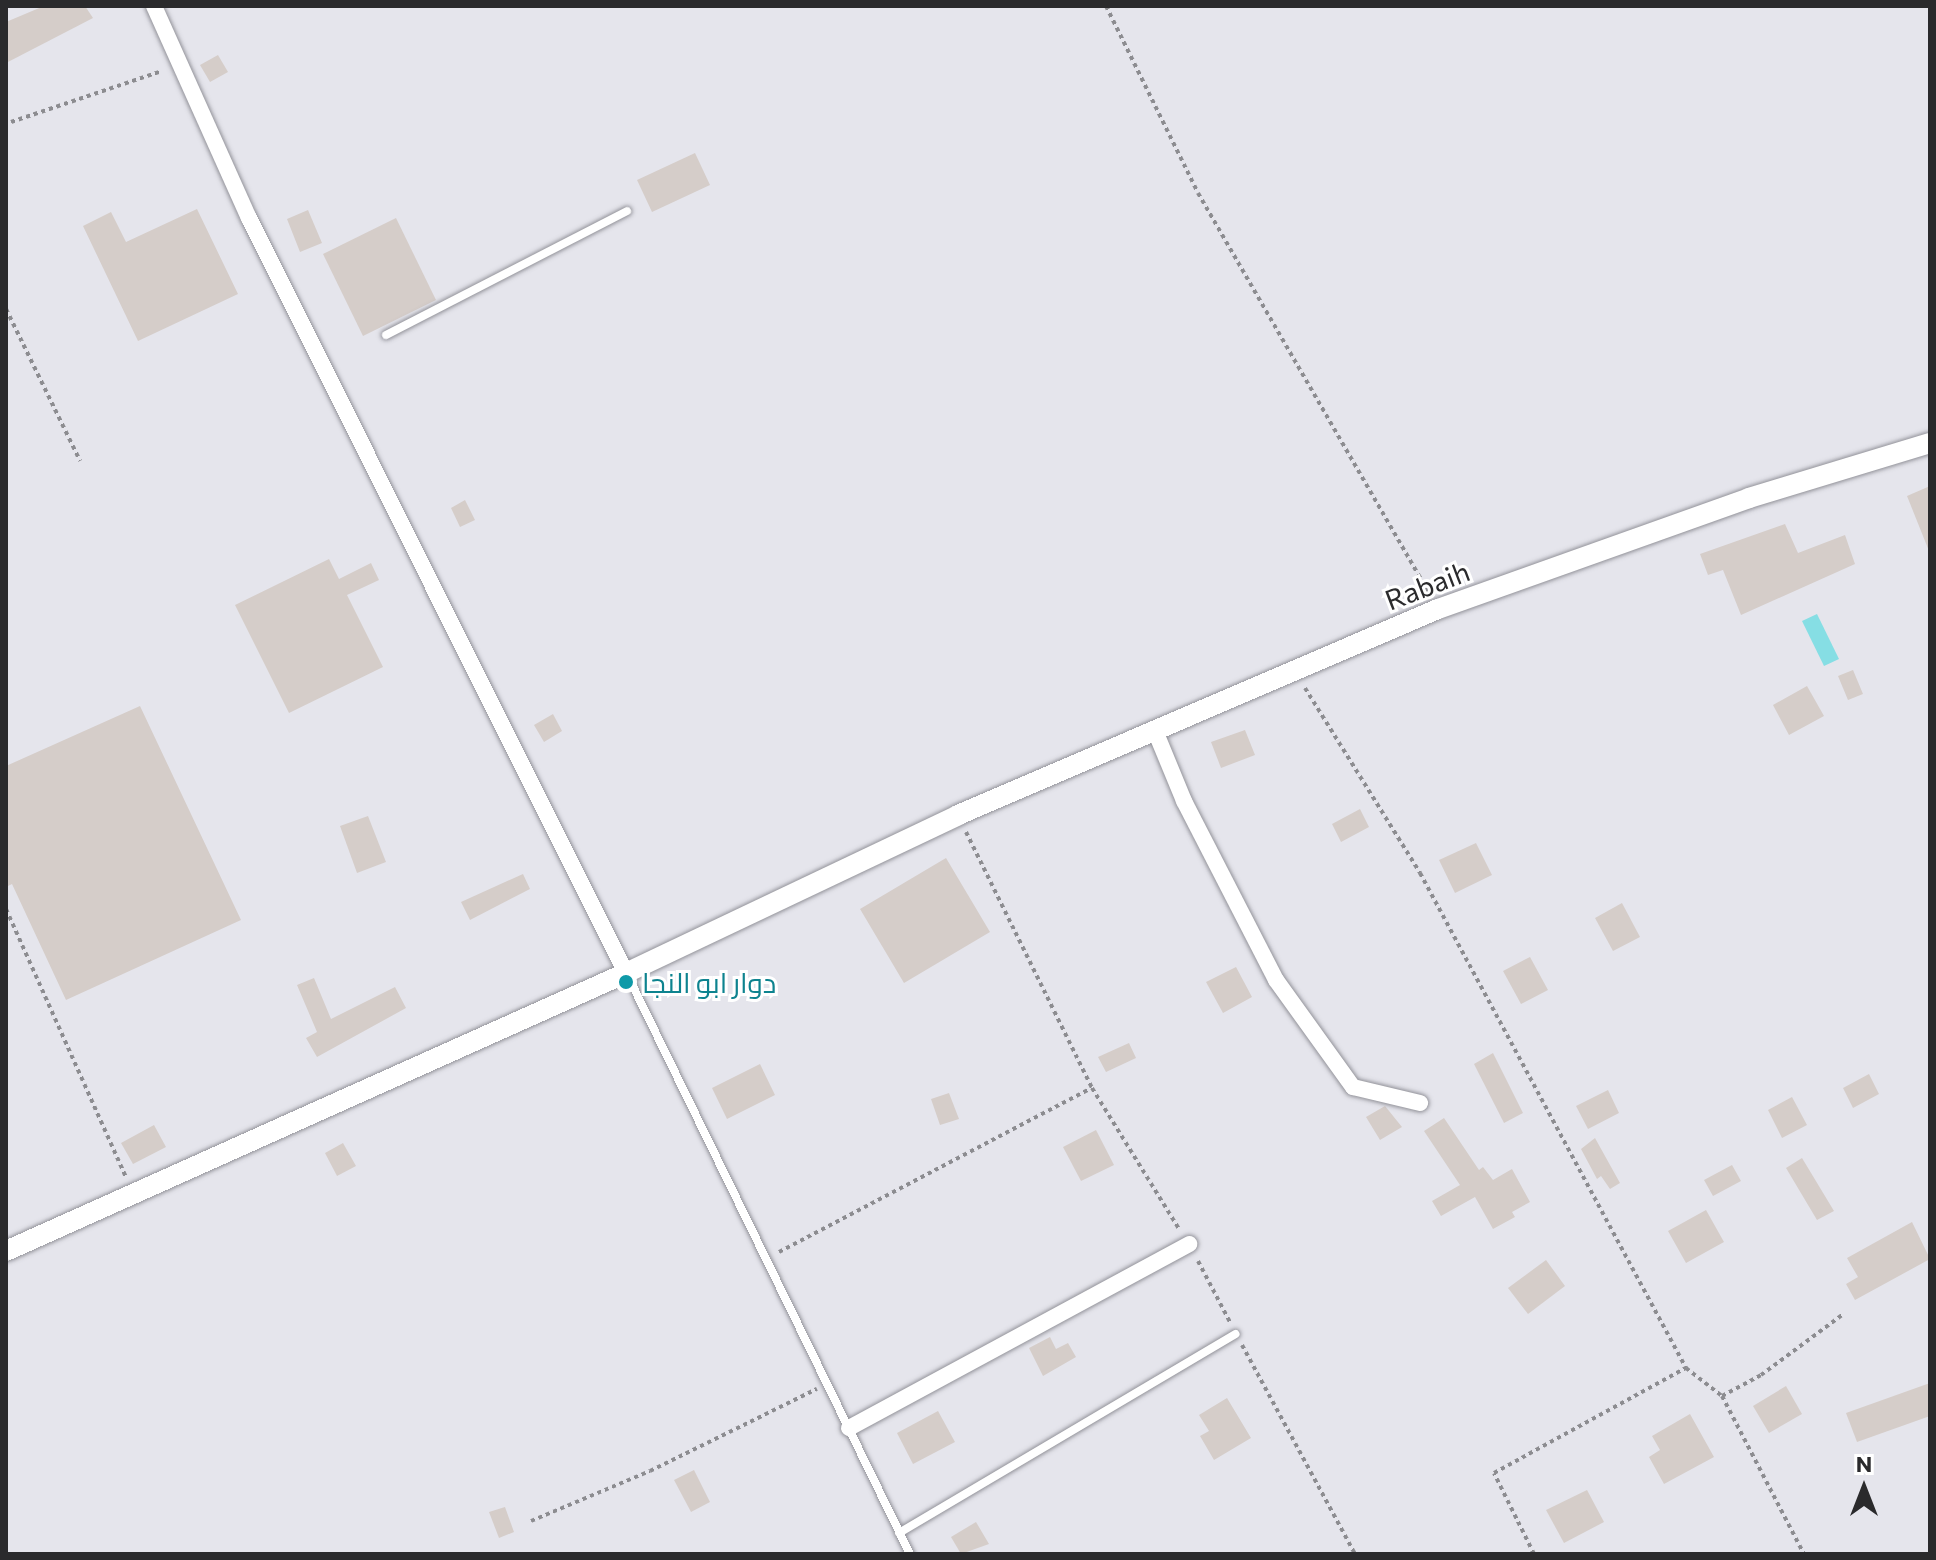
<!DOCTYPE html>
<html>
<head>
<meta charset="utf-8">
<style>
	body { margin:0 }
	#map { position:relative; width:1936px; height:1560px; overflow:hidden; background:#e5e5ec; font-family:Commissioner,Cairo,sans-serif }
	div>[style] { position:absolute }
	.water>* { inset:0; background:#86dee4 }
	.building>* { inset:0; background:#d5cdc9 }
	.path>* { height:4px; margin-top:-2px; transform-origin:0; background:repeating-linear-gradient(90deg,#8c8c90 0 4px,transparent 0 8px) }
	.roads { filter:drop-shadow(0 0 2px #929299) drop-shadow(0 0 2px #929299) }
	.service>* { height:8px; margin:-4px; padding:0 4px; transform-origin:4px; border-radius:4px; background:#fff }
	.minor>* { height:16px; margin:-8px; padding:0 8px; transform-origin:8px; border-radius:8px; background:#fff }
	.tertiary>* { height:20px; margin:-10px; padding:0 10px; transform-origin:10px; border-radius:10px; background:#fff }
	.dots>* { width:22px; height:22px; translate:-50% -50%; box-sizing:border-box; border:4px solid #fff; border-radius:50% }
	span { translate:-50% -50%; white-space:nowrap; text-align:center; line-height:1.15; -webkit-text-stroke:6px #fff; paint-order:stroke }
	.street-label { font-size:28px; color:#2a2a2c }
	.culture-label { font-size:28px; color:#0d838f }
	.left { translate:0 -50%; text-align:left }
	.frame { position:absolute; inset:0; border:8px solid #2a2a2c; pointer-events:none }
	.north { position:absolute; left:1824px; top:1448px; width:80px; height:80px; -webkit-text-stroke:6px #fff; paint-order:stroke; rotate:0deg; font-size:22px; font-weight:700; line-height:32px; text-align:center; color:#2a2a2c }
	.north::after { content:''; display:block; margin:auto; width:28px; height:36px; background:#2a2a2c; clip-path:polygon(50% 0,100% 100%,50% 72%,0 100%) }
</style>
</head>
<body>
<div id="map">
	<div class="water">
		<div style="clip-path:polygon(1817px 614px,1839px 659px,1824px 666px,1802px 621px)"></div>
	</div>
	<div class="building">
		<div style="clip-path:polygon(44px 6px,85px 6px,93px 18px,6px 63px,6px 22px)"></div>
		<div style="clip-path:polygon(218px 55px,228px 72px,210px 82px,200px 65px)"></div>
		<div style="clip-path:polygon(695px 153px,710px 185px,652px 212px,637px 180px)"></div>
		<div style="clip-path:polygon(197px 209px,238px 294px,138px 341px,83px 226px,111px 212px,126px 242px)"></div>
		<div style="clip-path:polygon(308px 210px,322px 243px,300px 252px,287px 219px)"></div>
		<div style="clip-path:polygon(396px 218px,436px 300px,363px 336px,323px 254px)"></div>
		<div style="clip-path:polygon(1930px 486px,1930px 550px,1929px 551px,1907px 496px)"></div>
		<div style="clip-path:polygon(465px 500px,475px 520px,460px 527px,451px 508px)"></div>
		<div style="clip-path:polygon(1785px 524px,1798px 553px,1845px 535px,1855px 564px,1741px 615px,1723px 570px,1708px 575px,1700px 554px)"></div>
		<div style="clip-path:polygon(329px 559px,339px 579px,371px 563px,379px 580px,347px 595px,383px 667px,289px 713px,235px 605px)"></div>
		<div style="clip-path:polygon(1853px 670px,1863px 694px,1848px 700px,1838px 676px)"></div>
		<div style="clip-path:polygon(1807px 686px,1824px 716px,1789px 735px,1773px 705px)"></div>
		<div style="clip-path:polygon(140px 706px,241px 920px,66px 1000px,12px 884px,6px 887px,6px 766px)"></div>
		<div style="clip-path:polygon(553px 714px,562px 731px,544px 742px,534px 725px)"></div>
		<div style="clip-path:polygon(1245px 730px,1255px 755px,1221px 768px,1211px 742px)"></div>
		<div style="clip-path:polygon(1360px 809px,1369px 827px,1341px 842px,1332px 824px)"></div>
		<div style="clip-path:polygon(368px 816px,386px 862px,357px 873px,340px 826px)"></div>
		<div style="clip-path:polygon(1476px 843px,1492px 875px,1455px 893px,1439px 860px)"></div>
		<div style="clip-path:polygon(946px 858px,990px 932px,904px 983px,860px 909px)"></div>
		<div style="clip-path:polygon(523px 874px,530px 889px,470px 920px,461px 902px)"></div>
		<div style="clip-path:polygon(1622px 903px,1640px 937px,1613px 951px,1595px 918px)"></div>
		<div style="clip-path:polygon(1530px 957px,1548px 990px,1521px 1004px,1503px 971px)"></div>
		<div style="clip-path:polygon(1236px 967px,1252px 997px,1223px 1013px,1206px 982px)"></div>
		<div style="clip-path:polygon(314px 978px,331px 1019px,395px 987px,406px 1008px,317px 1057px,306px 1038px,317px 1032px,297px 985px)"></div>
		<div style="clip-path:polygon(1129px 1043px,1136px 1058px,1106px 1072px,1098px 1057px)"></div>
		<div style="clip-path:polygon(1493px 1053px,1523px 1113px,1504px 1123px,1474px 1064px)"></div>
		<div style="clip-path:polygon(760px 1064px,775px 1095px,727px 1119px,712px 1088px)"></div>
		<div style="clip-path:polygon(1869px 1074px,1879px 1094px,1853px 1108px,1843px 1088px)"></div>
		<div style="clip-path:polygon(1608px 1090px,1619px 1113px,1588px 1129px,1576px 1106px)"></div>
		<div style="clip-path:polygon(949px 1093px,959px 1119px,940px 1125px,931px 1099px)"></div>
		<div style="clip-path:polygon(1792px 1097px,1807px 1125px,1782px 1138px,1768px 1110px)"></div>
		<div style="clip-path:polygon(1385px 1106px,1402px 1127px,1380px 1140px,1366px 1117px)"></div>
		<div style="clip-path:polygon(1444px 1118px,1479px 1170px,1483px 1167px,1493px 1180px,1512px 1169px,1530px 1202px,1512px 1212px,1515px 1217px,1493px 1229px,1475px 1197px,1441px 1216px,1432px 1201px,1460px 1185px,1424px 1131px)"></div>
		<div style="clip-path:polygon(154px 1125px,166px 1147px,133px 1164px,121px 1143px)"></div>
		<div style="clip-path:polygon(1096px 1130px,1114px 1165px,1081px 1181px,1063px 1147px)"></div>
		<div style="clip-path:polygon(1595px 1138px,1620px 1183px,1610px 1189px,1601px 1176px,1597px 1179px,1581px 1149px)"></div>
		<div style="clip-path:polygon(343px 1143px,356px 1166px,337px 1176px,325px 1153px)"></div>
		<div style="clip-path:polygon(1802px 1158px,1834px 1211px,1817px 1220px,1786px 1168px)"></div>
		<div style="clip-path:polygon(1732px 1165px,1741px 1181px,1713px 1196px,1704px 1180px)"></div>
		<div style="clip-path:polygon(1706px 1210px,1724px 1242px,1686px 1263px,1668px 1231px)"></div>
		<div style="clip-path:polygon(1912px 1222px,1930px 1259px,1855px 1300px,1846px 1284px,1858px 1277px,1847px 1258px)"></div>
		<div style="clip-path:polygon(1546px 1260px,1565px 1286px,1528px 1314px,1508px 1288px)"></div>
		<div style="clip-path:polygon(1050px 1337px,1056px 1349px,1068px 1343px,1076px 1357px,1043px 1376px,1029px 1348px)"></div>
		<div style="clip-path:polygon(1930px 1383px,1930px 1416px,1857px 1442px,1846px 1413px)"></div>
		<div style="clip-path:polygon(1786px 1386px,1802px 1414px,1769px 1433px,1753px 1406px)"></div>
		<div style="clip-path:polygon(1227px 1398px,1251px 1438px,1214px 1460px,1200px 1436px,1209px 1431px,1199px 1415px)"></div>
		<div style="clip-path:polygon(938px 1411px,955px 1442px,913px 1464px,897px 1433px)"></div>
		<div style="clip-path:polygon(1690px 1414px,1714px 1457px,1664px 1484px,1649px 1457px,1660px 1450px,1652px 1436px)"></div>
		<div style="clip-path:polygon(694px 1470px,710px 1502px,691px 1512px,674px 1480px)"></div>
		<div style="clip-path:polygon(1587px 1490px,1604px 1522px,1564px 1543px,1546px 1510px)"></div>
		<div style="clip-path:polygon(505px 1507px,514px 1532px,499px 1538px,489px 1512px)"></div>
		<div style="clip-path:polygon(976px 1522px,989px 1544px,961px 1554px,951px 1537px)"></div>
	</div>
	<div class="path">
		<div style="left:1106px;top:6px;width:208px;rotate:63.8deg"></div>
		<div style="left:1198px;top:193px;width:462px;rotate:60deg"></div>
		<div style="left:11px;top:122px;width:159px;rotate:-18.7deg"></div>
		<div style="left:6px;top:309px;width:169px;rotate:64deg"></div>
		<div style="left:1305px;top:688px;width:218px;rotate:58.1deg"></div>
		<div style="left:1420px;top:873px;width:562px;rotate:61.75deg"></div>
		<div style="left:1686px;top:1368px;width:46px;rotate:37.9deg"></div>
		<div style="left:1722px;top:1396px;width:178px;rotate:62.6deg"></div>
		<div style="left:966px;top:832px;width:285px;rotate:63.8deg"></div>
		<div style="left:1092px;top:1088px;width:166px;rotate:58.3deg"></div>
		<div style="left:6px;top:909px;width:294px;rotate:65.9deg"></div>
		<div style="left:779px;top:1252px;width:353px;rotate:-27.7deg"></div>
		<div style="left:1198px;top:1261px;width:71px;rotate:62.4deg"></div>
		<div style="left:1242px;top:1345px;width:238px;rotate:61.6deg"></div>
		<div style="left:1722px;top:1396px;width:44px;rotate:-28.3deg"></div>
		<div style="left:1761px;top:1375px;width:101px;rotate:-36.5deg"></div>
		<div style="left:531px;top:1521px;width:129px;rotate:-22.8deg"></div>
		<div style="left:650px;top:1471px;width:186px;rotate:-26.2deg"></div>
		<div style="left:1534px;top:1554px;width:90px;rotate:-116.3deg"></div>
		<div style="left:1494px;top:1473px;width:219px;rotate:-28.7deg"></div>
	</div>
	<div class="roads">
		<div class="service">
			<div style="left:386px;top:335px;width:271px;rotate:-27.2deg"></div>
			<div style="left:627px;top:974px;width:645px;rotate:63.99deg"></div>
			<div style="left:899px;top:1533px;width:391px;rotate:-30.6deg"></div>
		</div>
		<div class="minor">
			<div style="left:154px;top:6px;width:232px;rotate:65.9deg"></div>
			<div style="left:249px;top:218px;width:844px;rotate:63.47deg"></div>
			<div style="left:1156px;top:733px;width:74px;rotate:67.6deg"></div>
			<div style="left:1184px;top:801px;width:201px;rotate:62.8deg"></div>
			<div style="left:1276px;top:980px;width:132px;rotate:54.3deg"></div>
			<div style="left:1353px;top:1087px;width:69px;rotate:13.4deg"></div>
			<div style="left:849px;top:1428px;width:387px;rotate:-28.4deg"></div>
		</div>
		<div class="tertiary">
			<div style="left:6px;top:1251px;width:679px;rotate:-24.15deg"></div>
			<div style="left:626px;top:973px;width:368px;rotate:-25.4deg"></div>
			<div style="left:958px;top:815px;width:522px;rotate:-23.23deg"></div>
			<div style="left:1438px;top:609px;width:330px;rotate:-19.6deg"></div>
			<div style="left:1749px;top:498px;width:189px;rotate:-16.9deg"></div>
		</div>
	</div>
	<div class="dots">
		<div style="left:626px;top:982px;background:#0f9aa8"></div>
	</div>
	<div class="street-label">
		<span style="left:1427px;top:585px;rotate:-21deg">Rabaih</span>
	</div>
	<div class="culture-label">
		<span class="left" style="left:642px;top:982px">دوار ابو النجا</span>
	</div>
	<div class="frame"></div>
	<div class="north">N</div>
</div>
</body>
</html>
